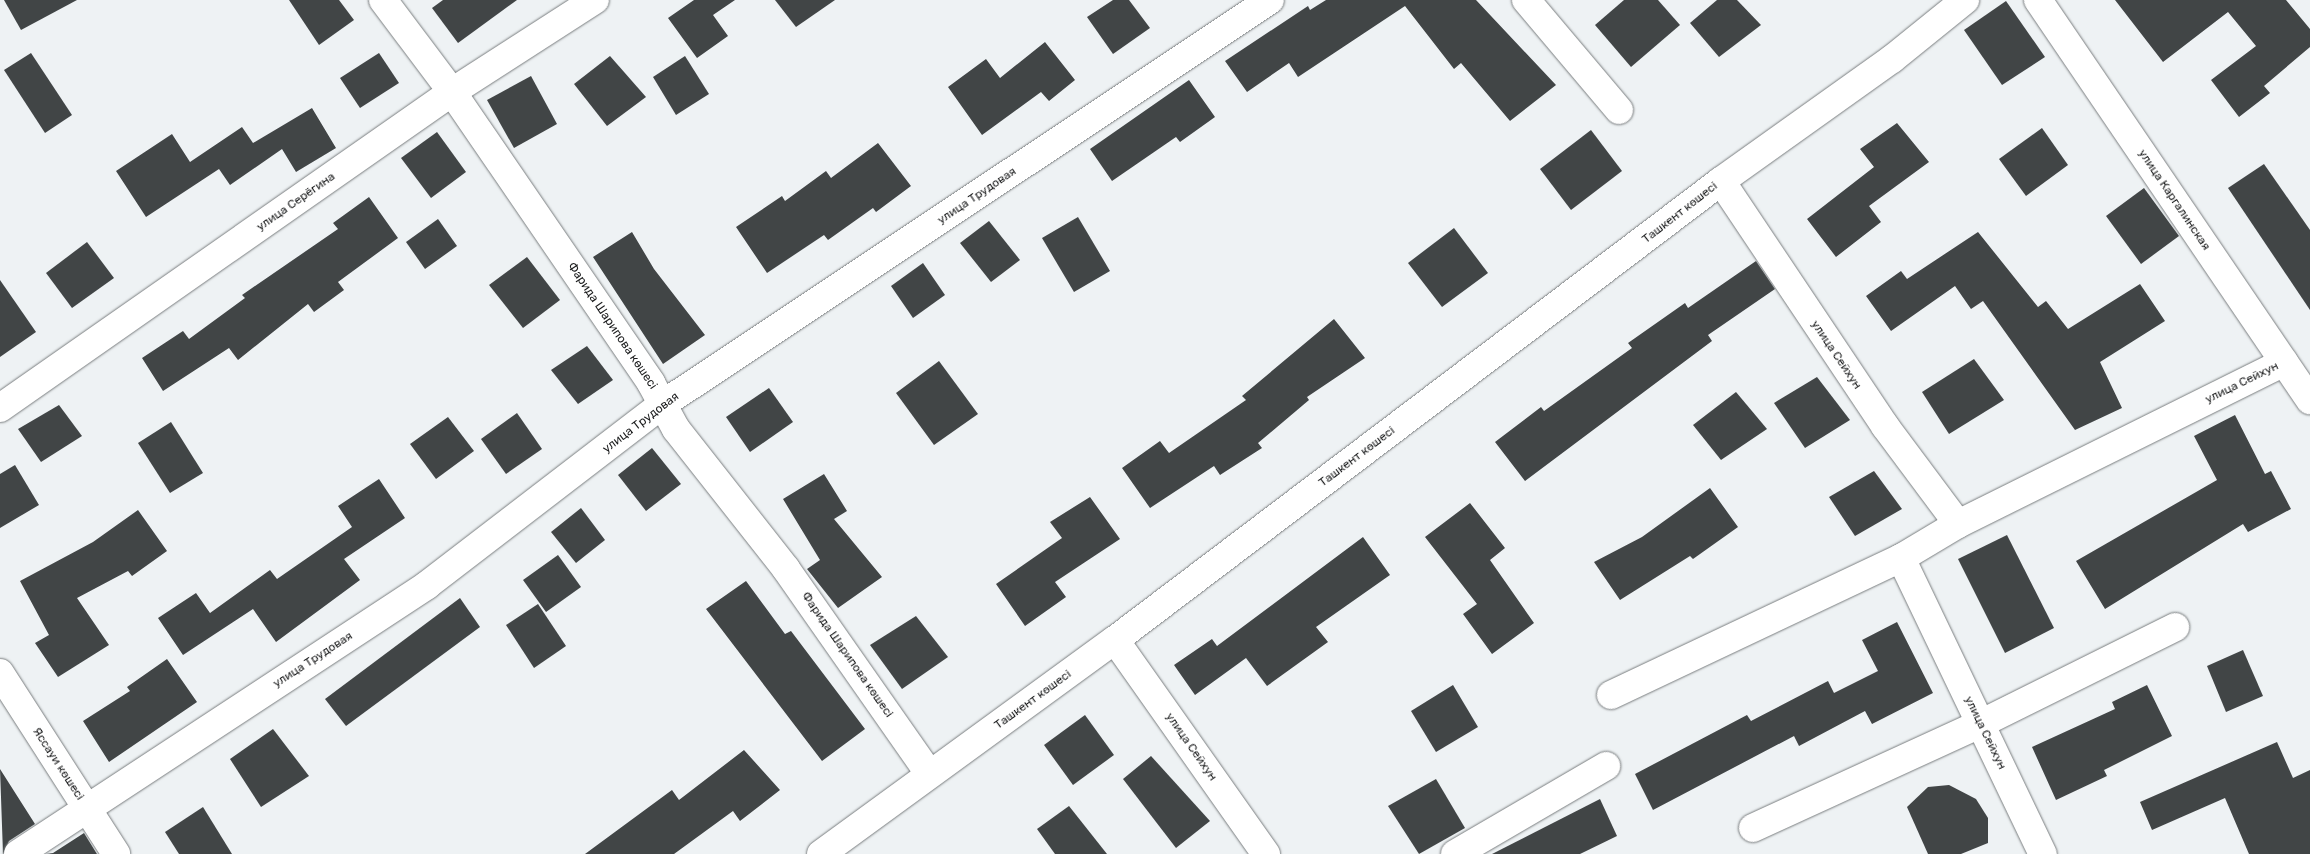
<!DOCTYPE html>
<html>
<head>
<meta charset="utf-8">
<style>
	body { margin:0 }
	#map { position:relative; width:2310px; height:854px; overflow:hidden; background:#eef2f4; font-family:Rubik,sans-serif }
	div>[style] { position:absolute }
	.building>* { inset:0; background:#414546 }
	.roads { filter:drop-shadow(0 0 1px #797d7f) drop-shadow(0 0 1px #797d7f) }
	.minor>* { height:28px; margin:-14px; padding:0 14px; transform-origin:14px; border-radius:14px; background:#fff }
	.major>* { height:28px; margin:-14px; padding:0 14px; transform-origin:14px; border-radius:14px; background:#fff }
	span { translate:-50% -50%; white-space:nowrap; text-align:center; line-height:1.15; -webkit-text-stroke:5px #fff; paint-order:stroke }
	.street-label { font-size:12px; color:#1a1b1c }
</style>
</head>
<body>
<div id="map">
	<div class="building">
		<div style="clip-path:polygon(4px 0,77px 0,21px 30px)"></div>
		<div style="clip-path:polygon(289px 0,339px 0,354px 20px,319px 45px)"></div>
		<div style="clip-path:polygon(443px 0,517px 0,458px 43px,432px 8px)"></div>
		<div style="clip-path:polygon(694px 0,735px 0,713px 15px,728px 36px,697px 58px,668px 18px)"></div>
		<div style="clip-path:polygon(775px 0,835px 0,796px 27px)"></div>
		<div style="clip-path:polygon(1113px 0,1129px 0,1150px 28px,1113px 54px,1087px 17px)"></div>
		<div style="clip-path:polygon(1326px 0,1476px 0,1556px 85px,1510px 121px,1461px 63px,1454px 69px,1405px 6px,1298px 77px,1289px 63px,1247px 92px,1225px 61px,1308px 6px,1310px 10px)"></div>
		<div style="clip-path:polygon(1624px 0,1658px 0,1680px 25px,1631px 67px,1595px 25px)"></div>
		<div style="clip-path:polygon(1717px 0,1737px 0,1761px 25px,1719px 57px,1690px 23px)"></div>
		<div style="clip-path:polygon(2115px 0,2286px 0,2310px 29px,2310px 47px,2264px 86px,2270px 93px,2239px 117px,2211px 80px,2256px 46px,2228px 12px,2163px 62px)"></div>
		<div style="clip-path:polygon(2006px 1px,2045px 57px,2002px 85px,1964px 30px)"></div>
		<div style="clip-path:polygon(1045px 42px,1075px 80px,1049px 101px,1041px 92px,982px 135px,948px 87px,986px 59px,1000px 78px)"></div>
		<div style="clip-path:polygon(31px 53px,72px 115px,45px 133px,4px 70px)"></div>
		<div style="clip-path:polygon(379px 53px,399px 83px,360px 108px,340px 78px)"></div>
		<div style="clip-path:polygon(610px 56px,646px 97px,607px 126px,574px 84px)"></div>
		<div style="clip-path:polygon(685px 56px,709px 94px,676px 115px,653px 77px)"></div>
		<div style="clip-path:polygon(531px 76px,557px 124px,514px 148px,487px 100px)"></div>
		<div style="clip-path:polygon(1189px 80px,1215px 117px,1180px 142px,1176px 137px,1112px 181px,1090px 149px)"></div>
		<div style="clip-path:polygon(312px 108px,336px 148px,296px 172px,282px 149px,230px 185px,219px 169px,146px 217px,116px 171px,172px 134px,190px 162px,242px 127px,253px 143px)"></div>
		<div style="clip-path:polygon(1897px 123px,1929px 162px,1869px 206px,1881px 222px,1836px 257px,1807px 219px,1874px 167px,1860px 149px)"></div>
		<div style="clip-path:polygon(2042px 128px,2068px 165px,2026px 196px,1999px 159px)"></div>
		<div style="clip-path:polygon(1591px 130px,1622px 171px,1571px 210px,1540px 169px)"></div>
		<div style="clip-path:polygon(437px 132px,466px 172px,431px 198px,401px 158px)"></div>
		<div style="clip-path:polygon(878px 143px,911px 186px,876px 212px,873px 208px,828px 240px,824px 235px,767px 273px,736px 227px,782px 196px,785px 201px,826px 171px,831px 178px)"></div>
		<div style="clip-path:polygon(2264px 164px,2310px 230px,2310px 310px,2228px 188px)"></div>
		<div style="clip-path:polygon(2144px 188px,2179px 236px,2141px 264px,2106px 216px)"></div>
		<div style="clip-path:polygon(369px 197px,398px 238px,338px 282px,344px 290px,314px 312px,308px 304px,238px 360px,229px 348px,163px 391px,142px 358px,183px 331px,189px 339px,245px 298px,242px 295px,338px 229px,333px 223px)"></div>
		<div style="clip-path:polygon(1078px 217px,1110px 271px,1074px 292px,1042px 238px)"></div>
		<div style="clip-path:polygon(438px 219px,457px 246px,425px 269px,406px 242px)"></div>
		<div style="clip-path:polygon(989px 221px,1020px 260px,991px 282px,960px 243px)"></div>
		<div style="clip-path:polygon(1454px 228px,1488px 273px,1442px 307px,1408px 263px)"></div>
		<div style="clip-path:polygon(632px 232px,654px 269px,705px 335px,663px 364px,593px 257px)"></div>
		<div style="clip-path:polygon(1978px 232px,2038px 307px,2046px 301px,2068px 329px,2140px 284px,2165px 321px,2100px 362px,2122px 408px,2075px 430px,1983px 301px,1971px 309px,1955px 286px,1891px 331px,1866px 296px,1901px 271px,1907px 279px)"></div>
		<div style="clip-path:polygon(87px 242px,114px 278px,72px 308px,46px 273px)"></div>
		<div style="clip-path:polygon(527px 257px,560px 300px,523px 328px,489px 285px)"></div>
		<div style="clip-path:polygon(1756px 261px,1775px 289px,1708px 335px,1712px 341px,1525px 481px,1495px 442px,1541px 407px,1544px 411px,1632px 348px,1628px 343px,1685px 303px,1688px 308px)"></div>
		<div style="clip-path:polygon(923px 263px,945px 295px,913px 318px,891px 286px)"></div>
		<div style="clip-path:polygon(0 280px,36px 332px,0 357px)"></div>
		<div style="clip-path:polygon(1334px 319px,1365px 358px,1307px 397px,1309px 400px,1258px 443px,1262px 448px,1220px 475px,1214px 466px,1150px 508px,1122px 468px,1160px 441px,1169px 453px,1246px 400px,1242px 396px)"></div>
		<div style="clip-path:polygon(587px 346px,613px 380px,578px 404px,551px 370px)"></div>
		<div style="clip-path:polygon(1974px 359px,2004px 400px,1949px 434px,1922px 392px)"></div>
		<div style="clip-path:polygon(939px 361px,978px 414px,934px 445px,896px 393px)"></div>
		<div style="clip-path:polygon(1817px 377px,1850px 420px,1805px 448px,1774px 403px)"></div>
		<div style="clip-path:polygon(769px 388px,793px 422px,750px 452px,726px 417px)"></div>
		<div style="clip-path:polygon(1736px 392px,1767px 429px,1721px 460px,1693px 425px)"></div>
		<div style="clip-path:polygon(59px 405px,82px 436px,41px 462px,18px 429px)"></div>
		<div style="clip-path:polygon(517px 413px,542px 449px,506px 474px,481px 439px)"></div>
		<div style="clip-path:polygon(2235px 415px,2265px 474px,2271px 471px,2291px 509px,2248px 532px,2243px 524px,2105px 609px,2076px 561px,2217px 480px,2194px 436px)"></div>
		<div style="clip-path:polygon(448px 417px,474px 451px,436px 479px,410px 444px)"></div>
		<div style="clip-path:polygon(171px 422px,203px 473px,170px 493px,138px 443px)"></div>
		<div style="clip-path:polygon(652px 448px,681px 484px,646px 511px,618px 475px)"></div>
		<div style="clip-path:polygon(15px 465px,39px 505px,0 528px,0 474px)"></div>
		<div style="clip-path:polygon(1874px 471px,1902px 509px,1855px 536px,1829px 497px)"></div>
		<div style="clip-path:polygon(824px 474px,847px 511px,834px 519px,882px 577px,838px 608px,807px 569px,820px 560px,783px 499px)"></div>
		<div style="clip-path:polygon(379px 479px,405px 518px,344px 559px,360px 580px,276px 642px,253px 609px,183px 655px,158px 618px,196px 593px,210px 613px,270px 570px,277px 579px,352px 527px,338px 506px)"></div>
		<div style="clip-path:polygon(1710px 488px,1738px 527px,1693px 559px,1690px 556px,1620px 600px,1594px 562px,1642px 537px)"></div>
		<div style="clip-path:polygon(1090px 497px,1120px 539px,1055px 582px,1066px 597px,1025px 626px,996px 584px,1062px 538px,1050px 522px)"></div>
		<div style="clip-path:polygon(1470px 503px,1505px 548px,1490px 560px,1534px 623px,1492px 654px,1463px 614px,1477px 604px,1425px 537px)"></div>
		<div style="clip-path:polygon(581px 508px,605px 540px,576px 563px,551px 532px)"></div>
		<div style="clip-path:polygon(138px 510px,167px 551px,132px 576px,128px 571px,77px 598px,109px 645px,58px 677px,35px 643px,49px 635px,20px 581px,93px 542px)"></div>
		<div style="clip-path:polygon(2007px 535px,2054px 628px,2005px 653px,1958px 559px)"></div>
		<div style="clip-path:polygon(1363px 537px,1390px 575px,1316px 627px,1328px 642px,1267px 686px,1246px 658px,1195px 695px,1174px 665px,1212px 639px,1217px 646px)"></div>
		<div style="clip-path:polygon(558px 555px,581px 587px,546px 612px,523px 580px)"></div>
		<div style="clip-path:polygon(746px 581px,785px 634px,791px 631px,865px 729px,822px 761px,706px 609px)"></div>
		<div style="clip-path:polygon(460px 598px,480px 627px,346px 726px,325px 699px)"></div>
		<div style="clip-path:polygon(538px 604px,566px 646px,534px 668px,506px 625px)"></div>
		<div style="clip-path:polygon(916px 616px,948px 657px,902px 689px,870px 645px)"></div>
		<div style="clip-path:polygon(1897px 622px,1933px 693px,1872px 724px,1865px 711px,1799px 746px,1794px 736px,1653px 810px,1635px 774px,1747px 715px,1751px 721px,1828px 681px,1834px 693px,1878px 671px,1862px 640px)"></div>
		<div style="clip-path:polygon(2243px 650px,2263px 696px,2226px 712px,2207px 666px)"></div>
		<div style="clip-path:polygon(167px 659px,197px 702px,109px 762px,83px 721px,130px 691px,127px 687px)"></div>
		<div style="clip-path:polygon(1453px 685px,1478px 727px,1436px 752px,1411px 711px)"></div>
		<div style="clip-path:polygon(2147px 685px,2172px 736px,2104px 770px,2107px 776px,2056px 800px,2032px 747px,2115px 709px,2112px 702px)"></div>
		<div style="clip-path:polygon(1085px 715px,1114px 755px,1073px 785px,1044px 745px)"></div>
		<div style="clip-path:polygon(273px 729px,309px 776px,261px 807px,230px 759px)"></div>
		<div style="clip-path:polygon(2277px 742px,2293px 778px,2310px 770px,2310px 854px,2249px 854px,2225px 798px,2152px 830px,2140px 802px)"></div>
		<div style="clip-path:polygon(744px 750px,780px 790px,740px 821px,733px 811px,674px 854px,585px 854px,672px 790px,679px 800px)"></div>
		<div style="clip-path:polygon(1151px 756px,1210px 821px,1176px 848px,1123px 779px)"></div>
		<div style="clip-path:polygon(0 769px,35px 824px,9px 841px,3px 854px)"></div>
		<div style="clip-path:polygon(1436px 779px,1465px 828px,1419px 854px,1388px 806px)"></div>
		<div style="clip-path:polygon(1949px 785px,1976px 799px,1988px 818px,1988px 843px,1961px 854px,1928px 854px,1907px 807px,1928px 787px)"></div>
		<div style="clip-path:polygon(1600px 799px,1617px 836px,1580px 854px,1492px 854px)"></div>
		<div style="clip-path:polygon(1069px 806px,1107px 854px,1055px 854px,1037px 829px)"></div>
		<div style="clip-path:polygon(203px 807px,232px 854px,179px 854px,165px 832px)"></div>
		<div style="clip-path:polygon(84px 833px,97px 854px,46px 854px,53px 853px)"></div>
	</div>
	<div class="roads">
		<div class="minor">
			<div style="left:383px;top:0;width:115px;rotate:53.1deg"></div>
			<div style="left:452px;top:92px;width:353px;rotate:55.6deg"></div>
			<div style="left:651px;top:383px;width:52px;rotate:61.5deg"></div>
			<div style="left:676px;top:429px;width:178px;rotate:51.8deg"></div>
			<div style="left:786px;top:569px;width:249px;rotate:55deg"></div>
			<div style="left:1526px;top:0;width:144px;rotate:49.8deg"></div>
			<div style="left:2038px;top:0;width:484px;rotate:55.8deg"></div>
			<div style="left:1721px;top:181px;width:295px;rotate:56.2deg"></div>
			<div style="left:1885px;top:426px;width:122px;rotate:53.3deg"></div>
			<div style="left:0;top:408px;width:552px;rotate:-34.96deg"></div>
			<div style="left:452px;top:92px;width:170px;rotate:-32.8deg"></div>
			<div style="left:1901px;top:558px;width:328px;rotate:64.4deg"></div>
			<div style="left:1115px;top:640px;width:262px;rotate:54.8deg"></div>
			<div style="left:1611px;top:695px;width:321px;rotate:-25.3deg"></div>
			<div style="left:1901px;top:558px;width:66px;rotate:-30.8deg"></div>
			<div style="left:1958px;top:524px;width:364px;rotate:-26.4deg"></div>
			<div style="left:1753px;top:828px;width:250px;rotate:-24.6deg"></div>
			<div style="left:1980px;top:724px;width:218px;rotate:-26.4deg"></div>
			<div style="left:18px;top:854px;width:490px;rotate:-33.3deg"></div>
			<div style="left:427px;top:585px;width:297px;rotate:-37.5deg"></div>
			<div style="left:663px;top:404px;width:729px;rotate:-33.65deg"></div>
			<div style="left:821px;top:854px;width:364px;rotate:-36.1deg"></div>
			<div style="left:1115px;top:640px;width:760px;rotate:-37.14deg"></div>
			<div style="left:1721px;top:181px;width:210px;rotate:-35.5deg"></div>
			<div style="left:1892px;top:59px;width:94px;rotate:-38.9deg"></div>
			<div style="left:1455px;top:854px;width:175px;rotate:-30.2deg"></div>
		</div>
		<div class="major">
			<div style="left:0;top:673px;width:215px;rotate:57.3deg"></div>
		</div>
	</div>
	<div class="street-label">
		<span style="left:977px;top:196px;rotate:-34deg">улица Трудовая</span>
		<span style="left:2174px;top:200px;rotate:56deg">улица Каргалинская</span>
		<span style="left:296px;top:202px;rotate:-35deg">улица Серёгина</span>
		<span style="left:1680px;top:213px;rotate:-38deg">Ташкент көшесі</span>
		<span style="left:612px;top:326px;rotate:56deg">Фарида Шарипова көшесі</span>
		<span style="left:1836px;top:355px;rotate:56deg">улица Сейхун</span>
		<span style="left:2242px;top:383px;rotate:-26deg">улица Сейхун</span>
		<span style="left:641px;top:423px;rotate:-37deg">улица Трудовая</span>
		<span style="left:1357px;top:457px;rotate:-37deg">Ташкент көшесі</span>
		<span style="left:847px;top:655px;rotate:55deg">Фарида Шарипова көшесі</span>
		<span style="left:313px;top:660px;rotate:-33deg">улица Трудовая</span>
		<span style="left:1033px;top:700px;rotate:-36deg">Ташкент көшесі</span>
		<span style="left:1985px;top:733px;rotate:64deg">улица Сейхун</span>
		<span style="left:1191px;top:747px;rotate:55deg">улица Сейхун</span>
		<span style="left:58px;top:764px;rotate:57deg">Яссауи көшесі</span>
	</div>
</div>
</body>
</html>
